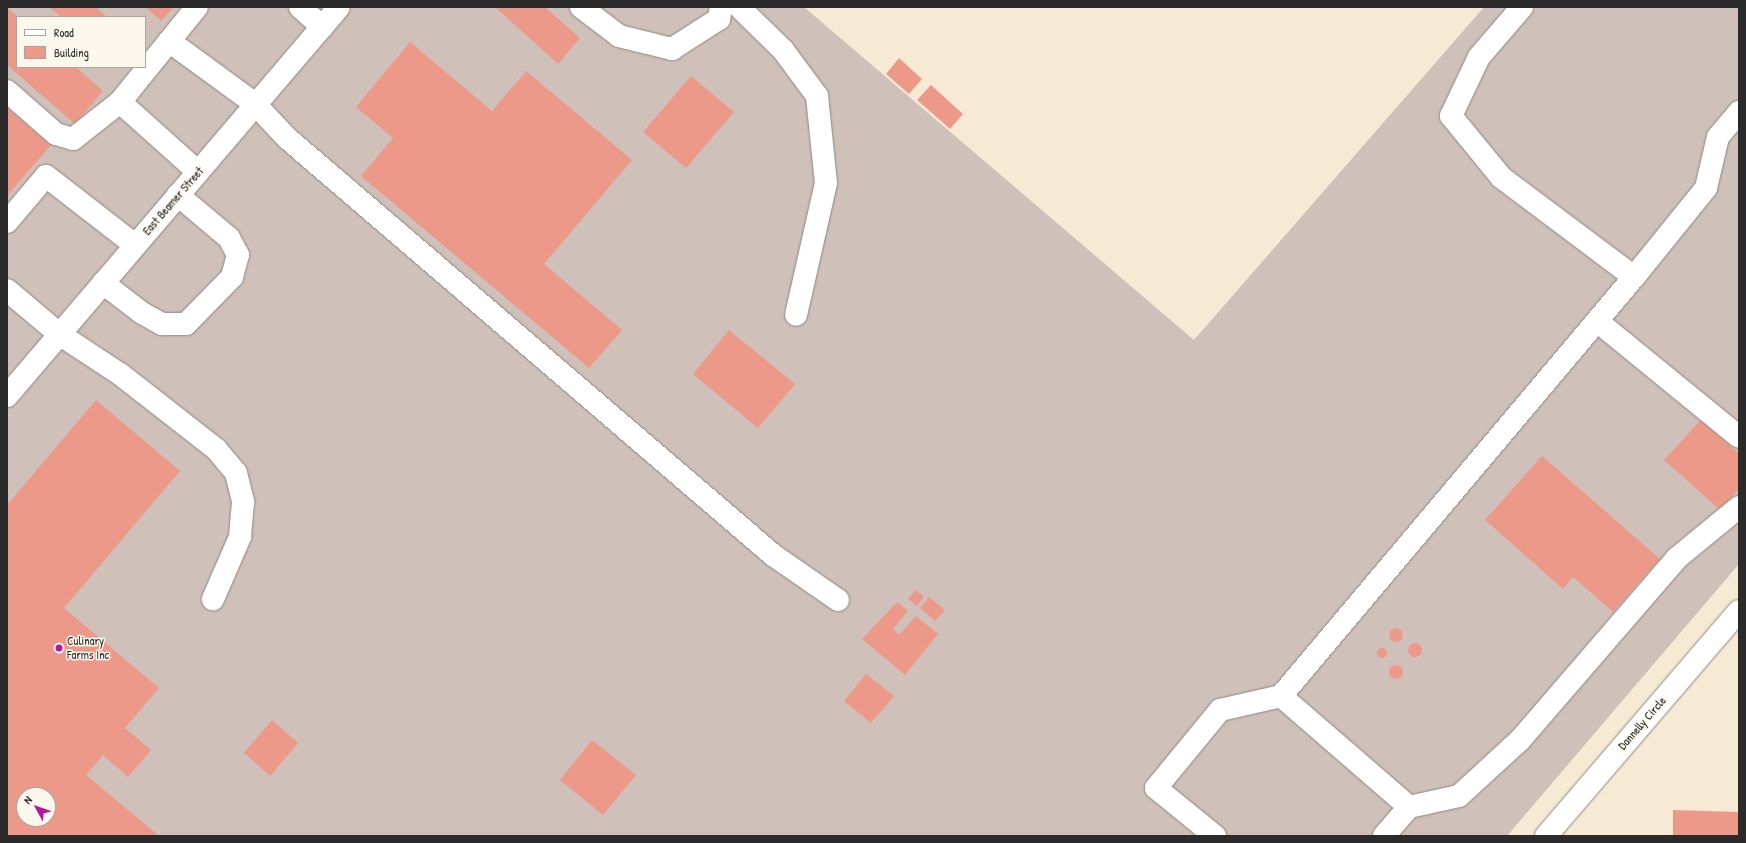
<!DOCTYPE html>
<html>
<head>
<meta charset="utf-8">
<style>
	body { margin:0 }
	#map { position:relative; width:1746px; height:843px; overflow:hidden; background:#f7ead5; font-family:"Patrick Hand",sans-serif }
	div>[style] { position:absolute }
	.industrial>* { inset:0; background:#cfc0ba }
	.building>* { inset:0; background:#ed998a }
	.round { border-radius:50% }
	.roads { filter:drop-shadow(0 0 1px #918a80) drop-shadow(0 0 1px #918a80) }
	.minor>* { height:22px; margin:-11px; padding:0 11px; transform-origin:11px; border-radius:11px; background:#fff }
	.dots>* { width:11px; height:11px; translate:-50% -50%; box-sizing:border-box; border:2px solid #fbf7ec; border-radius:50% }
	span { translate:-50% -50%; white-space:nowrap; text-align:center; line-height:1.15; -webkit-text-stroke:3px #fbf7ec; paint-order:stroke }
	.street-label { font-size:12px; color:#2b2b2b }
	.poi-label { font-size:12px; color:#2b2b2b }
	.left { translate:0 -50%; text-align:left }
	.frame { position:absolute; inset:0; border:8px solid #2b2b2b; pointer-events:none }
	.legend { position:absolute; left:16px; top:16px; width:130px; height:52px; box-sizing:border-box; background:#fbf7ec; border:1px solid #a8a59f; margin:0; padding:5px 7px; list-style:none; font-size:12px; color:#2b2b2b }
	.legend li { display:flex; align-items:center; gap:8px; height:20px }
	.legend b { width:20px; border:1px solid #a8a59f }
	.north { position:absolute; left:16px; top:787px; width:40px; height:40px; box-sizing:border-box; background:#fbf7ec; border:1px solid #a8a59f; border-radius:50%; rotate:310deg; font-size:11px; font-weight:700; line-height:16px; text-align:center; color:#2b2b2b }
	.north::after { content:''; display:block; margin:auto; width:14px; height:18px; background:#b5179e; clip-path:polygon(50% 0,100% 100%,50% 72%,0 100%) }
</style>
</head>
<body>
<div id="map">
	<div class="industrial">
		<div style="clip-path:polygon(evenodd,7px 7px,804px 7px,1194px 340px,1484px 7px,1739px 7px,1739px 564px,1507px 836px,7px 836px,7px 7px,17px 17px,145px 17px,145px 67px,17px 67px,17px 17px,7px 7px,24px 795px,48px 795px,48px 819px,24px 819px,24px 795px)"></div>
	</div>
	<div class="building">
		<div style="clip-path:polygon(7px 7px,17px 16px,17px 67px,76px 67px,103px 91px,75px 124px,7px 65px)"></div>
		<div style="clip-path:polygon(49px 7px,96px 7px,107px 17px,61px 17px)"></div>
		<div style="clip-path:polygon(145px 7px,174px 7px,161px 21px)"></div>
		<div style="clip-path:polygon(495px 7px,545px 7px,580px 38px,558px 64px)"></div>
		<div style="clip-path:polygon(410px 42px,492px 111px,526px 71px,632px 160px,544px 264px,622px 330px,589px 368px,361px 176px,393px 138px,356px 107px)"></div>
		<div style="clip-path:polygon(899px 58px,922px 79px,909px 94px,886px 74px)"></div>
		<div style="clip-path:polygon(691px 76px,734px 112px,686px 168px,643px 132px)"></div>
		<div style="clip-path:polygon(931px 85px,963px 114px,950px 129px,917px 100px)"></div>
		<div style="clip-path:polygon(7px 108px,51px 145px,7px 196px)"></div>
		<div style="clip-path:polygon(729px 330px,795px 384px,758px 428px,693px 374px)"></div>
		<div style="clip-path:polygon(evenodd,96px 400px,180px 471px,64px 608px,159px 688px,125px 728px,151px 750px,128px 777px,103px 755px,86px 775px,159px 836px,7px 836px,7px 505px,96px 400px,24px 795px,48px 795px,48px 819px,24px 819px,24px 795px)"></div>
		<div style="clip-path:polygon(1701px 420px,1739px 454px,1739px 489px,1720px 510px,1664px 460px)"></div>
		<div style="clip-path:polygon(1542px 456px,1660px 559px,1613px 612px,1573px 577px,1563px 589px,1485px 520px)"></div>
		<div style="clip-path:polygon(916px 590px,924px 597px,917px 606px,908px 599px)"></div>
		<div style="clip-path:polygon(929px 597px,945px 610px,935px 621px,920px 608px)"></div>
		<div style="clip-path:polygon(897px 602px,908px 611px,893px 629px,899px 635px,916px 616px,938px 634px,905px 675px,862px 639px)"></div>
		<div class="round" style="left:1389px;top:628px;width:14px;height:14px"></div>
		<div class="round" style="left:1408px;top:643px;width:14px;height:14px"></div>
		<div class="round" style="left:1377px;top:648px;width:10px;height:10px"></div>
		<div class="round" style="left:1389px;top:665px;width:14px;height:14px"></div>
		<div style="clip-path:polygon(866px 674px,894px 696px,871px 723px,844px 701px)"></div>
		<div style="clip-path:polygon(272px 720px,298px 743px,270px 776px,244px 753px)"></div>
		<div style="clip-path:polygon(592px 740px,636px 775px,603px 815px,560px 780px)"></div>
		<div style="clip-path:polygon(1673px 810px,1739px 812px,1739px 836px,1673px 836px)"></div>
	</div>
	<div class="roads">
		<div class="minor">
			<div style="left:300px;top:7px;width:30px;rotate:42deg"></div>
			<div style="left:581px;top:7px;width:48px;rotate:37.3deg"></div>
			<div style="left:619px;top:36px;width:55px;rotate:13.8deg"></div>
			<div style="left:672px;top:49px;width:56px;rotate:-32.6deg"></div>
			<div style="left:719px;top:19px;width:12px;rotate:-81deg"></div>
			<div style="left:739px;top:7px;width:62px;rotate:44.3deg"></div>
			<div style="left:783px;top:50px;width:57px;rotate:53.5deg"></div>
			<div style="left:817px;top:96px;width:87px;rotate:84.1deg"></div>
			<div style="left:826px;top:183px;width:135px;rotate:102.8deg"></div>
			<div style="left:169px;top:41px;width:107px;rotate:36.2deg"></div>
			<div style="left:255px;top:104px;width:47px;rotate:46.7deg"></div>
			<div style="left:287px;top:138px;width:640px;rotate:40.63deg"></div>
			<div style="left:773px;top:555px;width:79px;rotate:34.7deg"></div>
			<div style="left:7px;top:91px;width:65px;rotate:41.3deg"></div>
			<div style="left:56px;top:134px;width:18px;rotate:16deg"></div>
			<div style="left:73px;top:139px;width:60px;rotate:-38.2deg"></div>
			<div style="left:120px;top:102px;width:122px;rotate:-51deg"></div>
			<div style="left:120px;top:102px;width:105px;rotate:41.9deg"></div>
			<div style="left:7px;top:222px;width:60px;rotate:-49.7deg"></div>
			<div style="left:46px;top:176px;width:113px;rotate:37.8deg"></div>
			<div style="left:1634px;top:277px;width:114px;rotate:-51deg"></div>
			<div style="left:1706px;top:188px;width:52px;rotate:-76.8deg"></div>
			<div style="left:1718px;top:137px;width:33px;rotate:-50deg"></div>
			<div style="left:103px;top:283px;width:49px;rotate:37.6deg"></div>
			<div style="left:142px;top:313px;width:23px;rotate:29deg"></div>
			<div style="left:162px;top:324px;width:24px"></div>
			<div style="left:186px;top:324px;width:66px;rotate:-45.6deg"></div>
			<div style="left:232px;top:277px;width:23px;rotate:-75deg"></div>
			<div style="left:238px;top:255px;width:19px;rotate:-118deg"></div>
			<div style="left:229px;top:238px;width:67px;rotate:-139.9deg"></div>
			<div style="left:7px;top:290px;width:68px;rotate:40.2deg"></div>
			<div style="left:59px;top:334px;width:73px;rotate:33.3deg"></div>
			<div style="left:120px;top:374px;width:122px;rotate:38deg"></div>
			<div style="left:216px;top:449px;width:31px;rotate:50deg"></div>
			<div style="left:236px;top:473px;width:30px;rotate:76deg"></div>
			<div style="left:243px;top:502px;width:35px;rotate:95deg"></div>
			<div style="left:240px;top:537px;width:68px;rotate:113.5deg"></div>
			<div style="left:1597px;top:321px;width:183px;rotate:39.2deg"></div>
			<div style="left:7px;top:396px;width:511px;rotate:-49.52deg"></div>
			<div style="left:1281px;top:696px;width:169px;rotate:40.9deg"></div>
			<div style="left:1409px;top:807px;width:38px;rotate:131deg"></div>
			<div style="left:1409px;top:807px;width:51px;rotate:-12.4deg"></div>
			<div style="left:1459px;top:796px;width:83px;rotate:-42.6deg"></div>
			<div style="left:1520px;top:740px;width:240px;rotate:-49.2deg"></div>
			<div style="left:1677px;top:558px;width:80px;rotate:-39.4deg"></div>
			<div style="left:1215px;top:836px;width:76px;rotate:-140.9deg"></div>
			<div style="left:1156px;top:788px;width:101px;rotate:-50.6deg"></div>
			<div style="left:1220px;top:710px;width:63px;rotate:-12.9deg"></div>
			<div style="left:1281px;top:696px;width:548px;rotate:-49.89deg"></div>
			<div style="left:1634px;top:277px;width:166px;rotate:-143.1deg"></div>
			<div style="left:1501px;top:177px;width:79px;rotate:-129.3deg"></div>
			<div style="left:1451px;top:116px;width:65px;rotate:-64.6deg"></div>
			<div style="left:1479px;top:57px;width:66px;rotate:-49.3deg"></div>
			<div style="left:1546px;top:836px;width:296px;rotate:-49.4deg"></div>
		</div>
	</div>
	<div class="dots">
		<div style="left:59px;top:648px;background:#b5179e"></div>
	</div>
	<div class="street-label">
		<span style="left:173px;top:201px;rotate:-49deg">East Beamer Street</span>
		<span style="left:1642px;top:723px;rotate:-49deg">Dannelly Circle</span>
	</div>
	<div class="poi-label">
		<span class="left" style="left:67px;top:648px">Culinary<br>Farms Inc</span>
	</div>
	<div class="frame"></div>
	<ul class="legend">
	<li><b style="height:5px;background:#fff"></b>Road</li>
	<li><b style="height:11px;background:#ed998a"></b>Building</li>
	</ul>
	<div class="north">N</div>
</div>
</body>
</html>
